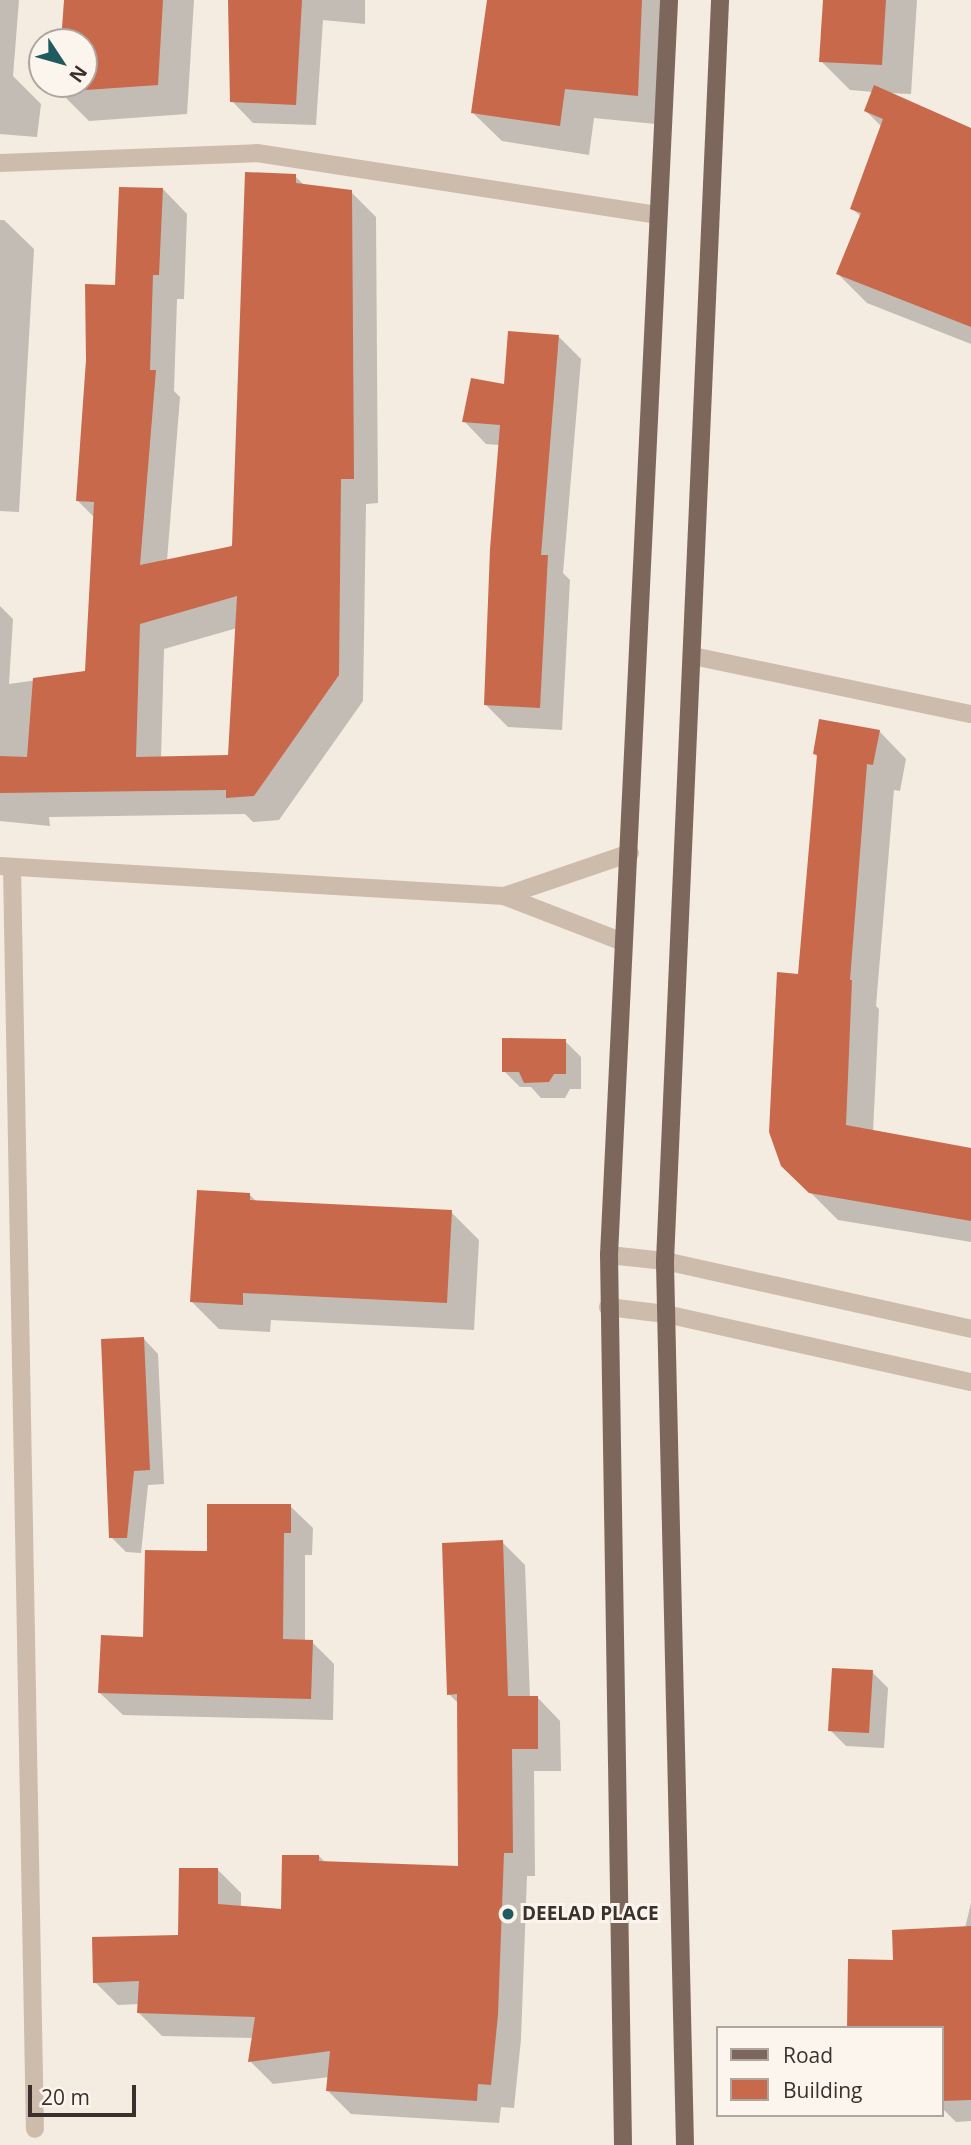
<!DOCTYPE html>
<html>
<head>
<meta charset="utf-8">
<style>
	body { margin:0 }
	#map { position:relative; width:971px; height:2145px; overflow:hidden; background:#f4ebe1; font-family:"Open Sans",sans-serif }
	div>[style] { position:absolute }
	.shadow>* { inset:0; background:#0003 }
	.building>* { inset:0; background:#c8694b }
	.minor>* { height:18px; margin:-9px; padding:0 9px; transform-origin:9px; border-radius:9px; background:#cdbbac }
	.major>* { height:18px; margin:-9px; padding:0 9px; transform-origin:9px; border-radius:9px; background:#7d675c }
	.dots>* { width:19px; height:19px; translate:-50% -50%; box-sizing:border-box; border:4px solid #fbf5ee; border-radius:50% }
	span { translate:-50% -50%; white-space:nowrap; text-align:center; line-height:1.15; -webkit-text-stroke:6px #fbf5ee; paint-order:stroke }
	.poi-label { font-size:19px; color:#3b302b; font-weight:700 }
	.left { translate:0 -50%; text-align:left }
	.legend { position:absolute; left:716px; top:2026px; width:228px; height:91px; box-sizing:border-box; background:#fbf5ee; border:2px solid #aea6a0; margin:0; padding:9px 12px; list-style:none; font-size:21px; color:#3b302b }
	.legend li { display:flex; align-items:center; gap:14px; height:35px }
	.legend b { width:35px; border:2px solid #aea6a0 }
	.north { position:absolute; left:28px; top:28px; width:70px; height:70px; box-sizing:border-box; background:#fbf5ee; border:2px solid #aea6a0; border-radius:50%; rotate:126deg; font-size:19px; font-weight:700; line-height:28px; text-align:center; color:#3b302b }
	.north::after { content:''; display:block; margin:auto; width:24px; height:32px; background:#1f5a5e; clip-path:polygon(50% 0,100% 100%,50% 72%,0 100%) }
	.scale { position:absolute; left:28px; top:2085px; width:108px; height:32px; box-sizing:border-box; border:4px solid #3b302b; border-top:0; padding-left:9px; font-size:21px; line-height:24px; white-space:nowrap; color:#3b302b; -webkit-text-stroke:5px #fbf5ee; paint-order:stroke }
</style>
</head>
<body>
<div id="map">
	<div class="shadow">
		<div style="clip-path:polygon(0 0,19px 0,13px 76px,41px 104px,37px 137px,0 134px)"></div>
		<div style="clip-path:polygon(66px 0,194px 0,187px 114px,89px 121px,59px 91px,60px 84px,84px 84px,84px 42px,63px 42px)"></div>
		<div style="clip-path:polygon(231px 0,365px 0,365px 24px,323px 20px,316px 125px,253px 123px,232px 101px)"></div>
		<div style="clip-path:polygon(488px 0,672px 0,666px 125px,594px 118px,589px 155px,502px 141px,472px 112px)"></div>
		<div style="clip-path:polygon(825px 0,917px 0,911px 94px,887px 93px,971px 130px,971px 344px,867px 303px,838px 274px,861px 217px,852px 208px,882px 127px,866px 111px,874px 92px,850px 90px,821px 61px)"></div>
		<div style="clip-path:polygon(evenodd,295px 176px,305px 186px,351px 192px,376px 217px,378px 503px,366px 504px,363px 701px,279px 820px,253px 822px,245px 814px,49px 817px,50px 826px,0 821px,0 606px,13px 619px,9px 684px,87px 673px,95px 518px,77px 500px,116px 287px,163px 189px,187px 214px,184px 299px,177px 299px,174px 391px,180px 397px,167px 561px,234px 547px,295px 176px,237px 628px,230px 757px,161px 758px,164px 649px,237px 628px)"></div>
		<div style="clip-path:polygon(0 220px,4px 220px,34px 249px,19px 512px,0 511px)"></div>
		<div style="clip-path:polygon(559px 337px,581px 359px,563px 573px,570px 580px,562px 730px,508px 727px,485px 704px,500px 445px,486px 444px,464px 421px)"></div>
		<div style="clip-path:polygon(879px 731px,906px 759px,900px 791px,894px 790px,876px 1006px,879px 1009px,873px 1132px,971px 1149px,971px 1242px,838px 1220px,783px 1165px,818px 757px,815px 754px)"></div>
		<div style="clip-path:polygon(565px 1041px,581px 1057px,581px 1089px,570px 1089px,565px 1098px,541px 1098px,531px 1087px,520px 1087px,504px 1071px)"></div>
		<div style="clip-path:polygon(249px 1194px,258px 1203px,451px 1212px,479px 1240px,474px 1330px,271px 1320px,270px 1332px,219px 1329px,191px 1301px)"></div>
		<div style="clip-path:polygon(144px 1339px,158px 1354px,164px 1484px,148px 1485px,141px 1553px,126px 1552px,111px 1537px)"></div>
		<div style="clip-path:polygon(290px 1506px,313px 1528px,312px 1555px,305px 1555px,305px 1641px,312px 1642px,334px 1664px,333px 1720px,123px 1715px,100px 1693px,208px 1552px)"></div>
		<div style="clip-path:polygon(502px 1542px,525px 1565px,530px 1698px,537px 1697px,560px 1721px,561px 1771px,534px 1771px,535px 1876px,527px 1876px,521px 2039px,514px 2108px,501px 2107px,499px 2123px,351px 2114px,328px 2091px,329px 2077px,273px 2084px,250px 2061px,253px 2038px,162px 2036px,139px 2013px,139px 2004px,118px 2005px,95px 1982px,180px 1936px,218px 1870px,241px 1893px,241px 1907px,283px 1911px,319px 1856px,326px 1863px,460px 1867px,459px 1704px,449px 1694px)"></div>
		<div style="clip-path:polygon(872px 1672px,888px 1688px,884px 1748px,846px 1746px,830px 1730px)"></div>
		<div style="clip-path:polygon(971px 1903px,971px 2121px,956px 2122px,941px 2107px,941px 2028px)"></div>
	</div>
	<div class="building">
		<div style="clip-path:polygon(64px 0,163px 0,158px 85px,57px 92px,58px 84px,84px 84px,84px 42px,61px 42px)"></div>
		<div style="clip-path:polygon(228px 0,302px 0,296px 105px,230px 102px)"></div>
		<div style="clip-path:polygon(487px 0,642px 0,638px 96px,565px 89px,560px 126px,471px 113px)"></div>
		<div style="clip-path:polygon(823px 0,886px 0,882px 65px,819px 62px)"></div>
		<div style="clip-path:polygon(874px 85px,971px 128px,971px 327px,836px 274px,861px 213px,850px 209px,883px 119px,864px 111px)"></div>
		<div style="clip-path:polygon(evenodd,245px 172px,296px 174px,296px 183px,352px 190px,354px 479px,341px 479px,339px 675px,254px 796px,226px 798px,226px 790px,0 793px,0 756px,27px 757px,33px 678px,85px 671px,94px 502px,76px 501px,86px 360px,85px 284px,115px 285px,119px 187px,163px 188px,159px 275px,153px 275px,150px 370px,156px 370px,140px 565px,232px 546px,245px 172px,237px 596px,228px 755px,136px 757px,140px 624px,237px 596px)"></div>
		<div style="clip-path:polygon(508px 331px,559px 335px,541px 555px,548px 555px,540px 708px,484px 705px,490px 549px,500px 425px,462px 422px,471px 378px,504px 384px)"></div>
		<div style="clip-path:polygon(819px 719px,880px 730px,873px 765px,867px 764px,850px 980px,852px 980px,846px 1125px,971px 1148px,971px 1221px,809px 1193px,781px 1166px,769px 1132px,777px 972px,798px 974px,817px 755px,813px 754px)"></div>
		<div style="clip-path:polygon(502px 1038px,566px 1039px,566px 1074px,554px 1074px,549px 1082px,524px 1083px,519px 1072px,502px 1072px)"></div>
		<div style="clip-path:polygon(197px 1190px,250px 1193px,250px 1200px,452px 1210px,447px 1303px,243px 1293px,243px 1305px,190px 1302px)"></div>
		<div style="clip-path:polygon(144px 1337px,150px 1470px,134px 1471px,127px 1538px,109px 1538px,101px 1339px)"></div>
		<div style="clip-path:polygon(207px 1504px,291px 1504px,291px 1533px,284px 1533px,283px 1639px,313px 1640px,311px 1699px,98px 1693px,101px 1635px,143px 1637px,145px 1550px,207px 1551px)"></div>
		<div style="clip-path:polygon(503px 1540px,508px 1696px,538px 1696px,538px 1749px,512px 1749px,513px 1853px,504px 1853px,498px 2015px,491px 2085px,478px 2084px,477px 2101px,326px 2091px,330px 2051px,248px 2062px,255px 2017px,137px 2013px,139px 1981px,93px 1983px,92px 1937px,178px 1935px,179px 1868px,218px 1868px,218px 1904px,281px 1909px,282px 1855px,319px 1855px,319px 1861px,458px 1866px,457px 1694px,447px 1695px,442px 1543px)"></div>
		<div style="clip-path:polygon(832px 1668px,873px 1670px,869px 1733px,828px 1731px)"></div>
		<div style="clip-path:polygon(971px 1926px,971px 2100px,941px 2101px,941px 2028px,847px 2028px,848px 1959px,893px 1960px,892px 1930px)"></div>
	</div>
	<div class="minor">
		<div style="left:0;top:163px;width:257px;rotate:-2.2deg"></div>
		<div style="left:257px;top:153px;width:406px;rotate:8.8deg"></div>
		<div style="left:693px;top:656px;width:284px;rotate:11.8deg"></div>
		<div style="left:0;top:866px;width:505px;rotate:3.41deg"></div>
		<div style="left:504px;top:896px;width:128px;rotate:21.1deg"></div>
		<div style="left:12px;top:867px;width:1262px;rotate:88.96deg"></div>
		<div style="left:504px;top:896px;width:133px;rotate:-18.8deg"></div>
		<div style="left:609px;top:1255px;width:56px;rotate:6.1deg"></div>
		<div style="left:665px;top:1261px;width:313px;rotate:12.5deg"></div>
		<div style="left:608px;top:1307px;width:58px;rotate:6.9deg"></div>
		<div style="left:666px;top:1314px;width:312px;rotate:12.6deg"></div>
	</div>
	<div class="major">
		<div style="left:623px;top:2145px;width:890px;rotate:-90.9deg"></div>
		<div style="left:609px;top:1255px;width:1256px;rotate:-87.26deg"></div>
		<div style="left:685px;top:2145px;width:884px;rotate:-91.3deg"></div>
		<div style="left:665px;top:1261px;width:1262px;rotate:-87.5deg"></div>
	</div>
	<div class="dots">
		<div style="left:508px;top:1914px;background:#1f5a5e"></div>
	</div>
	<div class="poi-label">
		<span class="left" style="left:522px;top:1914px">DEELAD PLACE</span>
	</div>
	<ul class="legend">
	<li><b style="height:9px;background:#7d675c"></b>Road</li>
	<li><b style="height:19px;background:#c8694b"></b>Building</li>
	</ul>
	<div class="north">N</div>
	<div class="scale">20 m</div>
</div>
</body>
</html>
